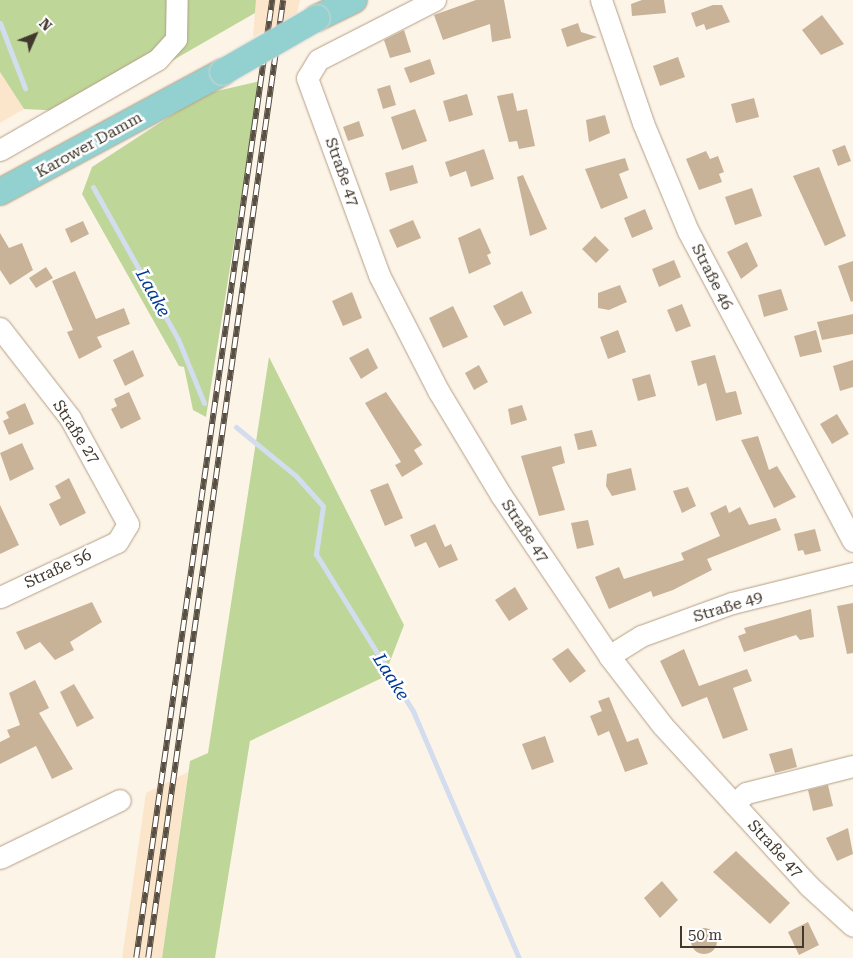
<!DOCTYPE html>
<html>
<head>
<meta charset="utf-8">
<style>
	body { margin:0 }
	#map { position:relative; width:853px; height:958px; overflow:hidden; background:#fdf4e8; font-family:"Roboto Serif",serif }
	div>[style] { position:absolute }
	.built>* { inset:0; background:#fce6cb }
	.green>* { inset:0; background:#bfd699 }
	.stream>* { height:5px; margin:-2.5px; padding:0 2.5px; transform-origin:2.5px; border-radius:2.5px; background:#d3ddee }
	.building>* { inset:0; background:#c9b398 }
	.round { border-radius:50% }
	.roads { filter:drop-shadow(0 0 1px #b49f84) drop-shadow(0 0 1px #b49f84) }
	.minor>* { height:21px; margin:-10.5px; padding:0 10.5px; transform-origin:10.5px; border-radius:10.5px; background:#fff }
	.major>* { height:26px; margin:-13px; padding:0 13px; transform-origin:13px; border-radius:13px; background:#92d1d0 }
	.rail>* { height:5.5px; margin-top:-2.75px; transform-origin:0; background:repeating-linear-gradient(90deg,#fff 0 11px,#584f43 0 22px); box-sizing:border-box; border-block:1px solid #584f43 }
	.bridges { filter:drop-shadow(0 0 1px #d5d3d1) drop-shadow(0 0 1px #d5d3d1) }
	.major-bridge>* { height:26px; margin:-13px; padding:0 13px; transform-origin:13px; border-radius:13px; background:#92d1d0 }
	span { translate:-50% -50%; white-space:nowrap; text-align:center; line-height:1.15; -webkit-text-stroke:5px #fff; paint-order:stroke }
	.street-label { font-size:16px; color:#42392e }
	.water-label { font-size:18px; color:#003894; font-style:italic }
	.north { position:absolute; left:10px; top:10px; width:50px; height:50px; -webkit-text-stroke:4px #fff; paint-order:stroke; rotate:46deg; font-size:14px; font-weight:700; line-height:20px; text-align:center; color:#42392e }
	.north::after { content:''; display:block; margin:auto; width:18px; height:22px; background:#42392e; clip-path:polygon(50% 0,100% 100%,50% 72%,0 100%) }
	.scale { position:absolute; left:680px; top:926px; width:124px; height:22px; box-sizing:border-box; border:2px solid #42392e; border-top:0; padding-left:6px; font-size:15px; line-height:18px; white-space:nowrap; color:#42392e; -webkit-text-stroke:4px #fff; paint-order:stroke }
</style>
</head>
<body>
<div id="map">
	<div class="built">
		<div style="clip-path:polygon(256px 0,300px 0,297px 13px,253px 37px)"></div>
		<div style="clip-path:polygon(0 72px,24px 109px,0 123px)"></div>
		<div style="clip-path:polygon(188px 772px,162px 958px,122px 958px,146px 793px)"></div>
	</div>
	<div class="green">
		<div style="clip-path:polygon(0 0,256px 0,255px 13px,83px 112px,24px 109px,0 72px)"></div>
		<div style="clip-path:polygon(260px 81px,206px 417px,193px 410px,184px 367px,179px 366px,82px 194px,92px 167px,204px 94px)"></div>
		<div style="clip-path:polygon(269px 357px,404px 625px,384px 677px,250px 741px,215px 958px,162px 958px,190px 761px,208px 753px)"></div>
	</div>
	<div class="stream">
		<div style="left:0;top:23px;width:70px;rotate:69deg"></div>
		<div style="left:93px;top:187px;width:174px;rotate:60.8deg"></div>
		<div style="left:178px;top:339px;width:69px;rotate:67.9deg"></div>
		<div style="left:236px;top:427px;width:77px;rotate:39.2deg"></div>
		<div style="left:296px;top:476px;width:40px;rotate:48deg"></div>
		<div style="left:323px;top:506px;width:49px;rotate:98.3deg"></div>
		<div style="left:316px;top:554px;width:185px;rotate:58.3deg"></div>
		<div style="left:413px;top:711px;width:269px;rotate:66.8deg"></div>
	</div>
	<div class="building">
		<div style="clip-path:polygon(476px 0,504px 0,511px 38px,492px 42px,490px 24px,443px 40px,434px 15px)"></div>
		<div style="clip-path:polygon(642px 0,664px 0,666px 13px,632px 16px,631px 4px)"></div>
		<div style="clip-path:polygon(713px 5px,722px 5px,730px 22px,706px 30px,704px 24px,696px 27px,691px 13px)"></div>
		<div style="clip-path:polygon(822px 15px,844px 44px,821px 55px,802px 30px)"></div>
		<div style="clip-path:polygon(578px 23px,581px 32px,597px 37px,567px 47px,561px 29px)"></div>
		<div style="clip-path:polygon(404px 30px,411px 52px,390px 58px,384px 40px)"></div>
		<div style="clip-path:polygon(678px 57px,685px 77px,660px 86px,653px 66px)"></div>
		<div style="clip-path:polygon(430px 59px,435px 74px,410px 83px,404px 68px)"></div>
		<div style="clip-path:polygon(390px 85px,396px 105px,383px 109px,377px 89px)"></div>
		<div style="clip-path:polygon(513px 93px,517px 111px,527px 109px,535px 146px,519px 149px,517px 141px,509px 142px,497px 96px)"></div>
		<div style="clip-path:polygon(467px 94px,473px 115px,449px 122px,443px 101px)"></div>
		<div style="clip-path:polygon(754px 98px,759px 117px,736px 123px,731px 104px)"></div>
		<div style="clip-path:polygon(415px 109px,427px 141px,402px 150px,391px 117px)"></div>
		<div style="clip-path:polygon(605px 115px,610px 133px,589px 142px,586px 120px)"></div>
		<div style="clip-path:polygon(359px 121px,364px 136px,348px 141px,343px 127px)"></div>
		<div style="clip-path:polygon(845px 145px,851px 161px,838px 166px,832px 150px)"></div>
		<div style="clip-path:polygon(484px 149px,494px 179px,471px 187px,466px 171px,450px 177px,445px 162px)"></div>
		<div style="clip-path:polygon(706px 151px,710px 159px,718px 156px,724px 172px,719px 174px,722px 182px,699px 190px,686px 159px)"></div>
		<div style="clip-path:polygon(625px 158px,629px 170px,619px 174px,628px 198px,601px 209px,585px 169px)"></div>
		<div style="clip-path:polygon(413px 165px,418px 183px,390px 191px,385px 173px)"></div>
		<div style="clip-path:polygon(819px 167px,846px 236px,825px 246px,793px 176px)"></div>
		<div style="clip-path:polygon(523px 175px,547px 229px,530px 236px,517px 177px)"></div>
		<div style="clip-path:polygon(752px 188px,762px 216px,735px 225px,725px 197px)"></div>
		<div style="clip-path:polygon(645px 209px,653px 229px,632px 238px,624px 218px)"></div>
		<div style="clip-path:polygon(413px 220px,421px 238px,397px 248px,389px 230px)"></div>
		<div style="clip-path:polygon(83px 221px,89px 234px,71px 243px,65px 229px)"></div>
		<div style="clip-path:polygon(480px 228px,491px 253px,487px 255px,491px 264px,469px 274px,458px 238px)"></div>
		<div style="clip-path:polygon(0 233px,9px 248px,22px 243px,33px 270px,10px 285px,0 270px)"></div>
		<div style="clip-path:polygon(595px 236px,609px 250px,596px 263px,582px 249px)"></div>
		<div style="clip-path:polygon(747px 242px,758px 266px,741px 279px,727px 252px)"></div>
		<div style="clip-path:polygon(674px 260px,681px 277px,659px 287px,652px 269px)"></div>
		<div style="clip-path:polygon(853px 261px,853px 301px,851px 302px,838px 266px)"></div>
		<div style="clip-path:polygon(46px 267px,53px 278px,36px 288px,29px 278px)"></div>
		<div style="clip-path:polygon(75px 271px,96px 319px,124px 308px,130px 324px,97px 337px,102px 347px,79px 359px,67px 332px,73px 330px,52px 281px)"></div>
		<div style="clip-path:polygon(620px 285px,627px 302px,609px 310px,598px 308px,598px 293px)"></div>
		<div style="clip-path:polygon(781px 289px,788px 310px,764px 317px,758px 295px)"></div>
		<div style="clip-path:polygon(522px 291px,532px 313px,504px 326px,493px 306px)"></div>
		<div style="clip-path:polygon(352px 292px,362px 318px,343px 326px,332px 301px)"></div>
		<div style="clip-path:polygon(682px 304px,691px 326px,676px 332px,667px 310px)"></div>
		<div style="clip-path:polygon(453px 306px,468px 337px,443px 348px,429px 318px)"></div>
		<div style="clip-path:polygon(853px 314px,853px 334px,822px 340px,817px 322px)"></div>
		<div style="clip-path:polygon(618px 330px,626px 352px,608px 359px,600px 337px)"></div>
		<div style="clip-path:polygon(816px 330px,822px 352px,800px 357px,794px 336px)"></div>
		<div style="clip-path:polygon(368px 348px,378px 368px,361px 379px,349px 358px)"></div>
		<div style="clip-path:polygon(133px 350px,144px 376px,125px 386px,113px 360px)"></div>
		<div style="clip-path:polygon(715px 355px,726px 393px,736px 391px,742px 414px,716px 421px,706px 383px,698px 386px,691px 361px)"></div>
		<div style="clip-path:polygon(853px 360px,853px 387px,840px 391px,833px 366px)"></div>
		<div style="clip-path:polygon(479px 365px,488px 382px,474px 390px,465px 373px)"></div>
		<div style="clip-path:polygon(650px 374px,656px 396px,638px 401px,632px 379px)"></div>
		<div style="clip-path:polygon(129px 392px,141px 419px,121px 429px,111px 409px,117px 406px,114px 399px)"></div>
		<div style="clip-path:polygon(386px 392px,422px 445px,414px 450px,423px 464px,402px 477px,395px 465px,401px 462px,365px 403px)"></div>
		<div style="clip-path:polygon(25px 403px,34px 424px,9px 435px,3px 421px,9px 418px,6px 412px)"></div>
		<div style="clip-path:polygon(522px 405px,527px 420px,511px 425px,508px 409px)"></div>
		<div style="clip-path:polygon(837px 414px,849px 434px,832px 444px,820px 424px)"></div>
		<div style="clip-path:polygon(592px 430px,597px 446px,578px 450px,574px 434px)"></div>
		<div style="clip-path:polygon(758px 436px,769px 470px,777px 466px,796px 497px,774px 508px,741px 440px)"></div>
		<div style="clip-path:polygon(22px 443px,34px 469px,10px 481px,0 453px)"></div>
		<div style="clip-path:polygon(561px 446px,565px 463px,552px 467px,565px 510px,539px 516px,521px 456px)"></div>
		<div style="clip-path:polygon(631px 468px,636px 490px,612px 496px,606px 486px,607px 474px)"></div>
		<div style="clip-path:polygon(69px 478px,86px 513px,60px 526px,49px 504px,61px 498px,55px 486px)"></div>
		<div style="clip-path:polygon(388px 483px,403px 518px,385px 526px,370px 490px)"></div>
		<div style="clip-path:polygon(688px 487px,696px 506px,682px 513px,673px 491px)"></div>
		<div style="clip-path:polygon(0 505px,19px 545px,0 554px)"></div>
		<div style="clip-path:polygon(726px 505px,729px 513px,740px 507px,749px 525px,776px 518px,781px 530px,707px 559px,712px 570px,673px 590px,653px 597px,651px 591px,609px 609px,595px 577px,619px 567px,624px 579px,684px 560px,681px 553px,720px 536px,710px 513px)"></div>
		<div style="clip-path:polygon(588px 520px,594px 545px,577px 549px,571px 523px)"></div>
		<div style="clip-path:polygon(435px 524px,445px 547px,451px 544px,458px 560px,439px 568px,426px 542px,415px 547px,410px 535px)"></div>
		<div style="clip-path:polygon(815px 529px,821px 551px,805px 555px,803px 550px,798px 551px,794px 534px)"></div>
		<div style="clip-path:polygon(515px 587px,528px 609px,509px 621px,495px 600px)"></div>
		<div style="clip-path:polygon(92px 602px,102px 622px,70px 642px,74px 650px,55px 660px,40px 642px,25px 650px,16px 632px)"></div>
		<div style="clip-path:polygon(853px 603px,853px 653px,847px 654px,837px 606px)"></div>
		<div style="clip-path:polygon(811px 609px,814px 637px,800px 640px,796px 635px,744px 652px,738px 636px,746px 633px,744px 628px)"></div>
		<div style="clip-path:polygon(568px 648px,586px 671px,570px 683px,552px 659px)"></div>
		<div style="clip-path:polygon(684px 649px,699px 686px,747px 669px,752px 681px,733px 688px,748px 730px,723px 739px,707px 697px,682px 707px,660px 661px)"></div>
		<div style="clip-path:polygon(35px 680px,49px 708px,39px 713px,73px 769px,52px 779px,36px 746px,0 764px,0 742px,10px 737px,7px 730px,20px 725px,9px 693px)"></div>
		<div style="clip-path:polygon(74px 684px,94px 718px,77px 727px,60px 692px)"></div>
		<div style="clip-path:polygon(609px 697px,627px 742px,638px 738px,648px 764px,625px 772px,609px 731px,598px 736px,590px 716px,602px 711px,598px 701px)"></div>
		<div style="clip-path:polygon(545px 736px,554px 762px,532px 770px,522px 744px)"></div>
		<div style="clip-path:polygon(792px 748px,797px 767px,775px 773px,769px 754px)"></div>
		<div style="clip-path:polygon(828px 785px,833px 806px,813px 811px,808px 790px)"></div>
		<div style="clip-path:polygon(848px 828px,853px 854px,837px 861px,826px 838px)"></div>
		<div style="clip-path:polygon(736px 851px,790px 903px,770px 924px,713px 872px)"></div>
		<div style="clip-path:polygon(662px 881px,678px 900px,660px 918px,644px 898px)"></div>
		<div style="clip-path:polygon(808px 922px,819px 945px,799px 955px,788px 932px)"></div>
		<div class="round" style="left:691px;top:928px;width:26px;height:26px"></div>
	</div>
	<div class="roads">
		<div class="minor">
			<div style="left:435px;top:0;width:131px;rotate:152.9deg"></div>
			<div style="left:318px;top:60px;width:21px;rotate:121deg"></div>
			<div style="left:307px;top:78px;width:210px;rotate:69.9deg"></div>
			<div style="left:379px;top:275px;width:131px;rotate:62.9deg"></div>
			<div style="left:439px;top:392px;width:120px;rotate:59deg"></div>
			<div style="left:501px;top:495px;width:194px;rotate:56.1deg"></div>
			<div style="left:609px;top:656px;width:88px;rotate:52.4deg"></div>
			<div style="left:663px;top:726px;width:217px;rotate:47.6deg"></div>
			<div style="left:809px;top:886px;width:59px;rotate:42.3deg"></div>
			<div style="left:601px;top:0;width:130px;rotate:71.1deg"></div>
			<div style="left:643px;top:123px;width:117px;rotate:67.4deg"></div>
			<div style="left:688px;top:231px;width:351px;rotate:62deg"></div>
			<div style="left:0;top:150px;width:182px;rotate:-29.9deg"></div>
			<div style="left:158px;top:59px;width:27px;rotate:-48deg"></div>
			<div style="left:176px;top:39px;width:39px;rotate:-89deg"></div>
			<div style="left:0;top:328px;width:114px;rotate:52.1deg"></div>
			<div style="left:70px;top:418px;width:121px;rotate:61.3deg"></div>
			<div style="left:128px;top:524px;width:21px;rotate:121deg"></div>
			<div style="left:117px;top:542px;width:129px;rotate:154.8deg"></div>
			<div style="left:609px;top:656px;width:38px;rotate:-32deg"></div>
			<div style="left:641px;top:636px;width:97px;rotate:-19.9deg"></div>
			<div style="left:732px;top:603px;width:125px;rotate:-13.9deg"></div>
			<div style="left:734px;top:804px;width:16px;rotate:-43deg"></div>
			<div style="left:746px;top:793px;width:110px;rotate:-14.2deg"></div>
			<div style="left:0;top:858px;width:133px;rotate:-25.8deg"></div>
		</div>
		<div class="major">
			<div style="left:317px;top:18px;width:41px;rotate:-25.9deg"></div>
			<div style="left:0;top:192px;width:253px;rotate:-28.3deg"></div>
		</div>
	</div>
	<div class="rail">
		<div style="left:136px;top:958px;width:968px;rotate:-81.92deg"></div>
		<div style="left:148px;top:958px;width:967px;rotate:-81.98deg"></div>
	</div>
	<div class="bridges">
		<div class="major-bridge">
			<div style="left:223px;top:72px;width:108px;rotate:-29.9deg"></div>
		</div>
	</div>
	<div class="street-label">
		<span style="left:89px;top:145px;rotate:-29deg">Karower Damm</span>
		<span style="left:342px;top:172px;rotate:70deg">Straße 47</span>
		<span style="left:712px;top:277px;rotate:63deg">Straße 46</span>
		<span style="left:76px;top:432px;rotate:57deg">Straße 27</span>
		<span style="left:525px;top:531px;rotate:56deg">Straße 47</span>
		<span style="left:58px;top:569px;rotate:-25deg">Straße 56</span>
		<span style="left:728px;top:607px;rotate:-17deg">Straße 49</span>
		<span style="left:775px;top:849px;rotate:47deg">Straße 47</span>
	</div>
	<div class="water-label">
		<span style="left:153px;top:293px;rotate:61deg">Laake</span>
		<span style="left:391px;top:677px;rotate:58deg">Laake</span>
	</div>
	<div class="north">N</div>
	<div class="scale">50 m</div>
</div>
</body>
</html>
